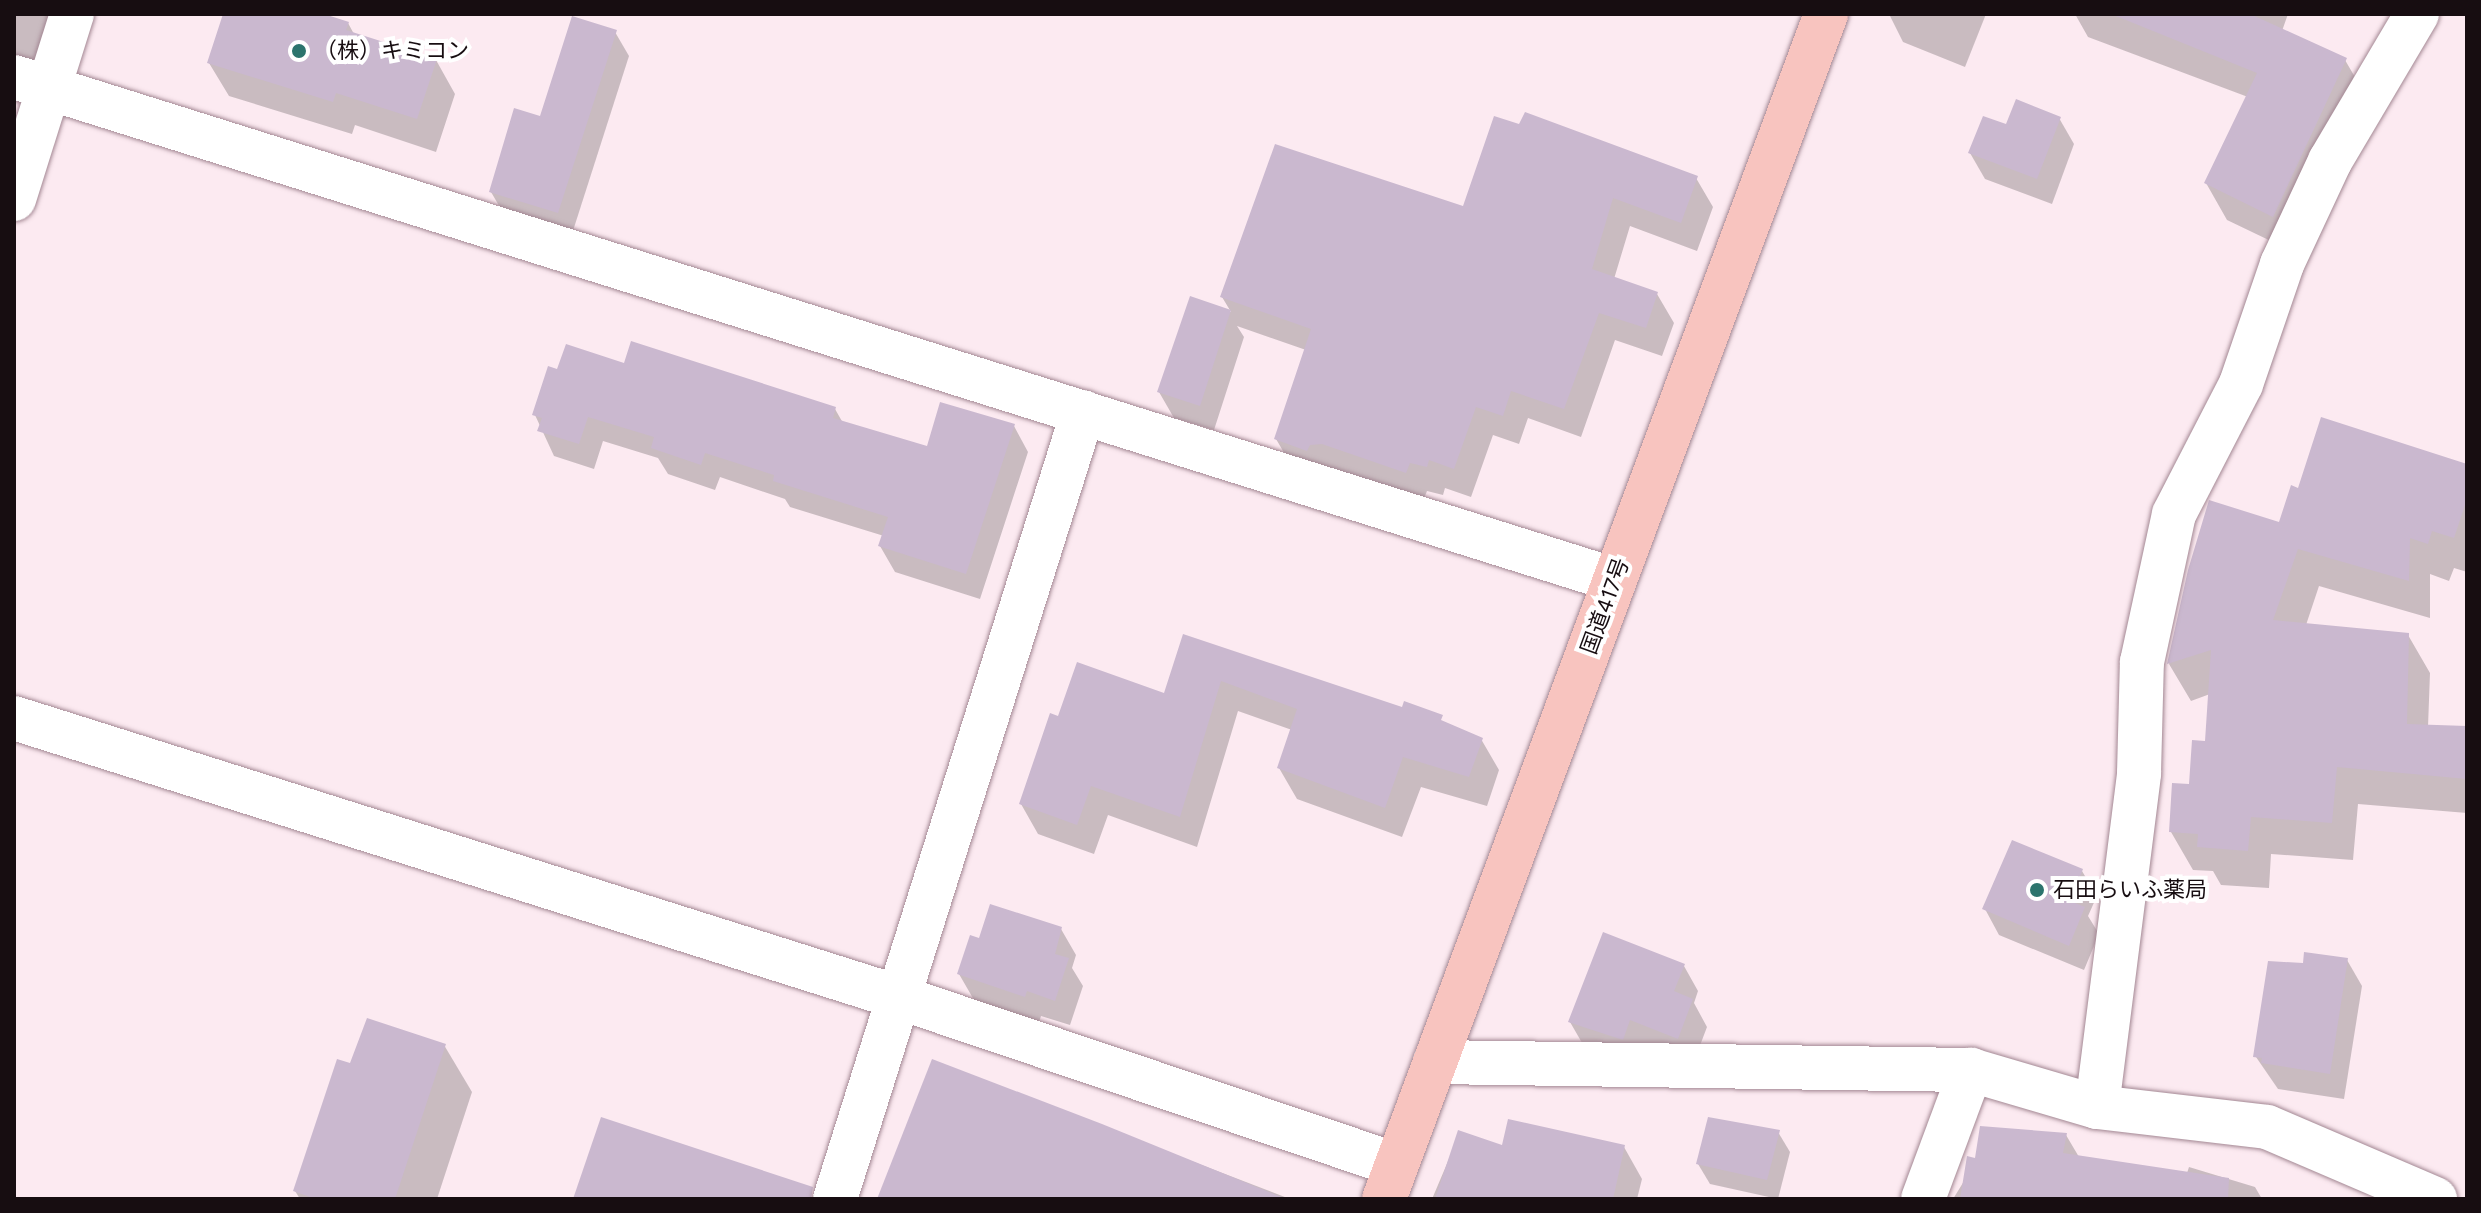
<!DOCTYPE html>
<html>
<head>
<meta charset="utf-8">
<style>
	body { margin:0 }
	#map { position:relative; width:2481px; height:1213px; overflow:hidden; background:#fceaf1; font-family:Figtree,"Noto Sans JP",sans-serif }
	div>[style] { position:absolute }
	.shadow>* { inset:0; background:#0003 }
	.building>* { inset:0; background:#cab8cf }
	.roads { filter:drop-shadow(0 0 2px #a38793) drop-shadow(0 0 2px #a38793) }
	.minor>* { height:44px; margin:-22px; padding:0 22px; transform-origin:22px; border-radius:22px; background:#fff }
	.highway>* { height:44px; margin:-22px; padding:0 22px; transform-origin:22px; border-radius:22px; background:#f8c4bf }
	.dots>* { width:22px; height:22px; translate:-50% -50%; box-sizing:border-box; border:4px solid #fff; border-radius:50% }
	span { translate:-50% -50%; white-space:nowrap; text-align:center; line-height:1.15; -webkit-text-stroke:8px #fff; paint-order:stroke }
	.poi-label { font-size:22px; color:#170d11 }
	.left { translate:0 -50%; text-align:left }
	.street-label { font-size:22px; color:#170d11 }
	.frame { position:absolute; inset:0; border:16px solid #170d11; pointer-events:none }
</style>
</head>
<body>
<div id="map">
	<div class="shadow">
		<div style="clip-path:polygon(14px 14px,71px 14px,55px 70px,14px 57px)"></div>
		<div style="clip-path:polygon(225px 14px,317px 14px,348px 23px,354px 34px,436px 60px,455px 94px,436px 152px,355px 125px,352px 134px,229px 96px,209px 63px)"></div>
		<div style="clip-path:polygon(1889px 14px,1986px 14px,1965px 67px,1903px 42px)"></div>
		<div style="clip-path:polygon(2075px 14px,2288px 14px,2282px 31px,2345px 60px,2366px 96px,2294px 252px,2227px 220px,2206px 183px,2248px 97px,2088px 37px)"></div>
		<div style="clip-path:polygon(615px 32px,629px 56px,571px 237px,505px 216px,491px 192px,541px 119px)"></div>
		<div style="clip-path:polygon(2059px 118px,2074px 144px,2052px 204px,1985px 179px,1970px 153px,2007px 127px)"></div>
		<div style="clip-path:polygon(1696px 178px,1713px 207px,1697px 251px,1630px 226px,1614px 279px,1657px 294px,1674px 323px,1662px 356px,1615px 340px,1581px 437px,1528px 418px,1519px 444px,1493px 435px,1471px 497px,1445px 488px,1443px 495px,1427px 491px,1423px 501px,1293px 468px,1276px 439px,1306px 350px,1237px 326px,1244px 337px,1214px 430px,1174px 418px,1159px 392px,1192px 299px,1231px 312px,1222px 297px,1464px 208px)"></div>
		<div style="clip-path:polygon(625px 365px,835px 409px,843px 423px,928px 448px,1014px 426px,1028px 452px,980px 599px,895px 572px,880px 546px,884px 536px,790px 507px,785px 499px,720px 477px,715px 490px,668px 474px,658px 458px,603px 441px,594px 469px,554px 456px,535px 415px,558px 371px)"></div>
		<div style="clip-path:polygon(2467px 466px,2467px 572px,2454px 568px,2449px 581px,2430px 574px,2430px 618px,2319px 586px,2306px 625px,2408px 635px,2430px 673px,2428px 727px,2467px 728px,2467px 813px,2358px 804px,2353px 860px,2271px 854px,2269px 888px,2221px 885px,2213px 871px,2193px 870px,2171px 832px,2207px 744px,2210px 694px,2191px 701px,2169px 664px,2211px 503px,2281px 524px,2300px 490px)"></div>
		<div style="clip-path:polygon(1184px 637px,1481px 739px,1499px 770px,1487px 806px,1421px 787px,1402px 837px,1297px 799px,1279px 768px,1292px 730px,1238px 711px,1197px 847px,1108px 815px,1094px 854px,1038px 834px,1021px 804px,1060px 719px,1165px 695px)"></div>
		<div style="clip-path:polygon(2082px 871px,2097px 896px,2088px 916px,2099px 934px,2084px 970px,1999px 935px,1985px 909px)"></div>
		<div style="clip-path:polygon(1061px 929px,1076px 955px,1072px 968px,1083px 986px,1070px 1025px,1041px 1016px,1039px 1022px,974px 1000px,959px 974px,980px 941px)"></div>
		<div style="clip-path:polygon(2347px 960px,2362px 986px,2344px 1099px,2278px 1089px,2256px 1057px,2304px 965px)"></div>
		<div style="clip-path:polygon(1684px 966px,1698px 991px,1694px 1003px,1707px 1027px,1693px 1064px,1585px 1048px,1570px 1022px)"></div>
		<div style="clip-path:polygon(444px 1045px,472px 1092px,437px 1199px,300px 1199px,295px 1191px,351px 1066px)"></div>
		<div style="clip-path:polygon(933px 1062px,1290px 1199px,879px 1199px)"></div>
		<div style="clip-path:polygon(1778px 1132px,1790px 1152px,1778px 1199px,1710px 1184px,1698px 1164px)"></div>
		<div style="clip-path:polygon(1460px 1133px,1503px 1148px,1624px 1147px,1642px 1179px,1637px 1199px,1432px 1199px)"></div>
		<div style="clip-path:polygon(2066px 1135px,2079px 1157px,2187px 1173px,2189px 1167px,2255px 1187px,2262px 1199px,1953px 1199px,1977px 1160px)"></div>
	</div>
	<div class="building">
		<div style="clip-path:polygon(223px 14px,324px 14px,349px 22px,346px 30px,437px 59px,417px 119px,336px 93px,333px 102px,207px 63px)"></div>
		<div style="clip-path:polygon(2111px 14px,2250px 14px,2347px 58px,2273px 217px,2204px 183px,2257px 73px)"></div>
		<div style="clip-path:polygon(572px 16px,617px 30px,558px 213px,489px 192px,514px 108px,540px 116px)"></div>
		<div style="clip-path:polygon(2016px 99px,2061px 117px,2037px 179px,1968px 153px,1983px 116px,2006px 124px)"></div>
		<div style="clip-path:polygon(1525px 112px,1698px 176px,1681px 223px,1613px 198px,1592px 269px,1658px 292px,1646px 328px,1599px 313px,1564px 409px,1511px 391px,1503px 416px,1476px 407px,1454px 469px,1429px 460px,1427px 467px,1410px 463px,1406px 473px,1322px 444px,1310px 445px,1307px 451px,1274px 439px,1311px 329px,1220px 297px,1275px 144px,1463px 206px,1494px 116px,1519px 124px)"></div>
		<div style="clip-path:polygon(1190px 296px,1231px 310px,1200px 406px,1157px 392px)"></div>
		<div style="clip-path:polygon(631px 341px,836px 407px,833px 418px,927px 446px,940px 402px,1015px 424px,966px 574px,878px 546px,888px 517px,773px 481px,774px 475px,705px 453px,701px 465px,651px 448px,654px 437px,588px 417px,579px 444px,537px 431px,542px 418px,532px 415px,548px 366px,557px 369px,566px 344px,624px 363px)"></div>
		<div style="clip-path:polygon(2321px 417px,2467px 464px,2467px 499px,2454px 538px,2432px 531px,2428px 544px,2410px 538px,2409px 581px,2298px 549px,2273px 620px,2409px 633px,2407px 724px,2467px 726px,2467px 779px,2337px 767px,2332px 823px,2251px 817px,2248px 851px,2197px 847px,2198px 834px,2169px 832px,2172px 783px,2189px 784px,2192px 740px,2205px 741px,2211px 650px,2167px 664px,2188px 570px,2209px 500px,2279px 522px,2291px 485px,2298px 488px)"></div>
		<div style="clip-path:polygon(1183px 634px,1402px 707px,1404px 701px,1443px 715px,1441px 720px,1483px 738px,1469px 777px,1403px 757px,1385px 808px,1277px 768px,1297px 709px,1221px 681px,1180px 817px,1091px 786px,1077px 825px,1019px 804px,1050px 713px,1058px 716px,1077px 662px,1164px 693px)"></div>
		<div style="clip-path:polygon(2012px 840px,2083px 869px,2070px 901px,2085px 907px,2069px 946px,1982px 909px)"></div>
		<div style="clip-path:polygon(990px 904px,1062px 927px,1055px 954px,1069px 958px,1055px 1001px,1027px 991px,1025px 997px,957px 974px,970px 935px,979px 938px)"></div>
		<div style="clip-path:polygon(1603px 932px,1685px 964px,1674px 991px,1693px 999px,1678px 1039px,1630px 1020px,1623px 1040px,1568px 1022px)"></div>
		<div style="clip-path:polygon(2304px 952px,2348px 958px,2330px 1074px,2261px 1063px,2262px 1058px,2253px 1057px,2268px 961px,2303px 963px)"></div>
		<div style="clip-path:polygon(367px 1018px,446px 1044px,395px 1199px,316px 1199px,293px 1191px,337px 1059px,350px 1063px)"></div>
		<div style="clip-path:polygon(932px 1059px,1102px 1124px,1286px 1199px,877px 1199px)"></div>
		<div style="clip-path:polygon(601px 1117px,813px 1187px,811px 1199px,573px 1199px)"></div>
		<div style="clip-path:polygon(1708px 1117px,1780px 1130px,1767px 1180px,1696px 1164px)"></div>
		<div style="clip-path:polygon(1508px 1119px,1625px 1145px,1613px 1199px,1435px 1199px,1458px 1130px,1502px 1145px)"></div>
		<div style="clip-path:polygon(1980px 1126px,2067px 1133px,2063px 1153px,2229px 1178px,2228px 1199px,1960px 1199px,1967px 1156px,1975px 1158px)"></div>
	</div>
	<div class="roads">
		<div class="minor">
			<div style="left:14px;top:77px;width:1678px;rotate:17.44deg"></div>
			<div style="left:14px;top:199px;width:194px;rotate:-72.6deg"></div>
			<div style="left:14px;top:718px;width:930px;rotate:17.52deg"></div>
			<div style="left:901px;top:998px;width:523px;rotate:18.61deg"></div>
			<div style="left:1435px;top:1062px;width:536px;rotate:0.86deg"></div>
			<div style="left:1971px;top:1070px;width:131px;rotate:16.4deg"></div>
			<div style="left:2097px;top:1107px;width:171px;rotate:6.7deg"></div>
			<div style="left:2267px;top:1127px;width:183px;rotate:23.2deg"></div>
			<div style="left:2097px;top:1107px;width:337px;rotate:-82.8deg"></div>
			<div style="left:2139px;top:773px;width:111px;rotate:-88.5deg"></div>
			<div style="left:2142px;top:662px;width:151px;rotate:-77.8deg"></div>
			<div style="left:2174px;top:514px;width:146px;rotate:-62.7deg"></div>
			<div style="left:2241px;top:384px;width:127px;rotate:-71.1deg"></div>
			<div style="left:2282px;top:264px;width:114px;rotate:-65deg"></div>
			<div style="left:2330px;top:161px;width:171px;rotate:-59.4deg"></div>
			<div style="left:835px;top:1199px;width:825px;rotate:-72.51deg"></div>
			<div style="left:1923px;top:1199px;width:138px;rotate:-69.6deg"></div>
		</div>
		<div class="highway">
			<div style="left:1384px;top:1199px;width:1265px;rotate:-69.54deg"></div>
		</div>
	</div>
	<div class="dots">
		<div style="left:299px;top:51px;background:#2c746d"></div>
		<div style="left:2037px;top:890px;background:#2c746d"></div>
	</div>
	<div class="poi-label">
		<span class="left" style="left:315px;top:51px">（株）キミコン</span>
		<span class="left" style="left:2053px;top:890px">石田らいふ薬局</span>
	</div>
	<div class="street-label">
		<span style="left:1605px;top:606px;rotate:-70deg">国道417号</span>
	</div>
	<div class="frame"></div>
</div>
</body>
</html>
